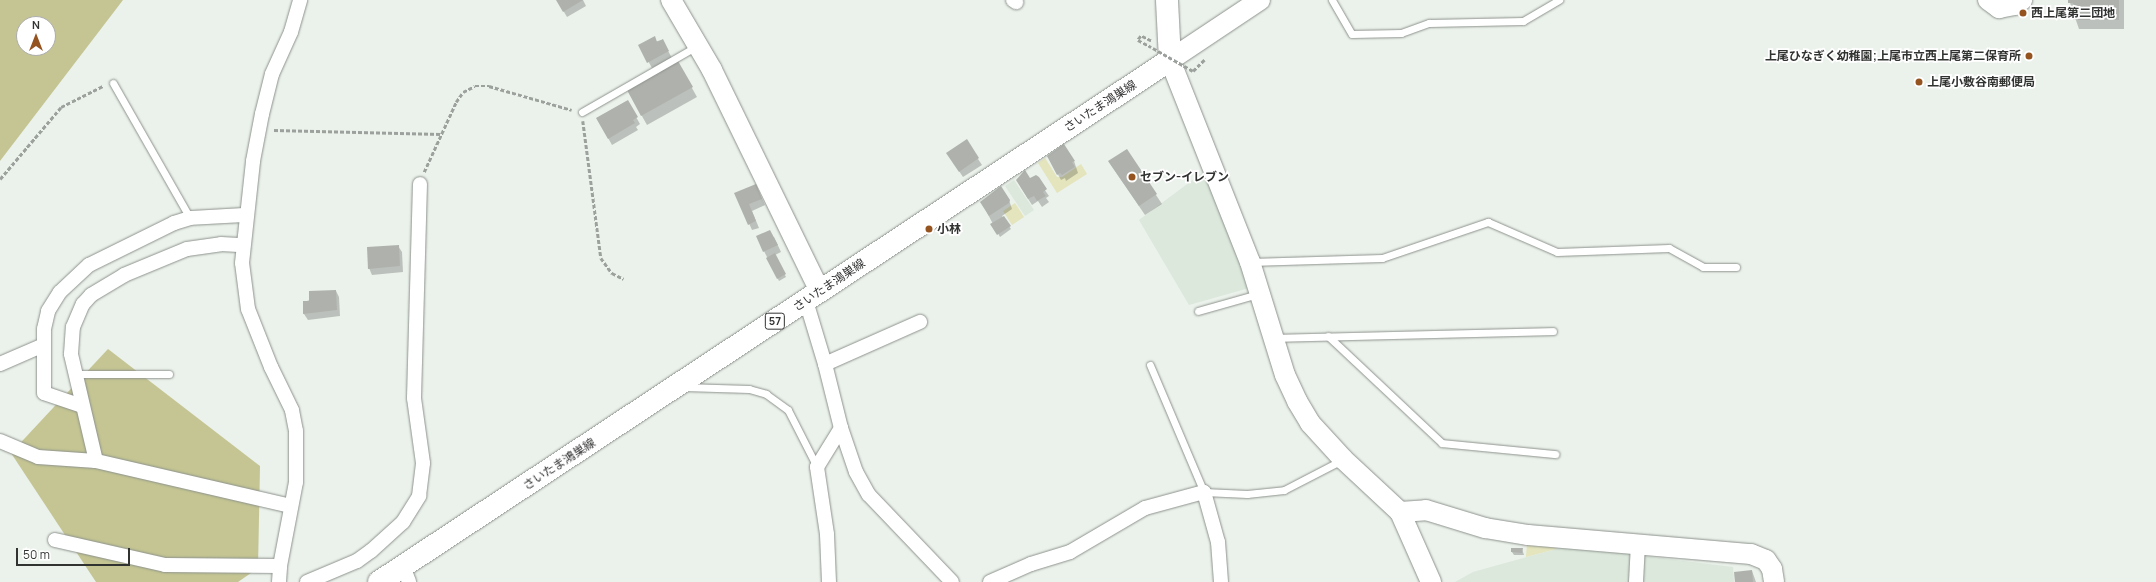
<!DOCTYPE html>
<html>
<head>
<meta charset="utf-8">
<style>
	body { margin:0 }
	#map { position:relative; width:2156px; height:582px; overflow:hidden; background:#ebf1eb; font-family:Manrope,"Noto Sans JP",sans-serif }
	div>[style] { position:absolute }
	.built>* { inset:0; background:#dce8dc }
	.green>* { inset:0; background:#e4e5bc }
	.forest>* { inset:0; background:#c4c592 }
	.shadow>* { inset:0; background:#0003 }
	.building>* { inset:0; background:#afb2ac }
	.path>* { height:2.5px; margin-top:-1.25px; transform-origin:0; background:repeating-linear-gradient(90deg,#9da19d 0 4px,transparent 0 6px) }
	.roads { filter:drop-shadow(0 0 1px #8d928d) drop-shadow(0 0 1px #8d928d) }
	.lane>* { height:7px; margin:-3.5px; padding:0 3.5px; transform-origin:3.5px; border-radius:3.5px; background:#fff }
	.street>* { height:14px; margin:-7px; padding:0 7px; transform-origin:7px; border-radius:7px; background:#fff }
	.secondary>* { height:20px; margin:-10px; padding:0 10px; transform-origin:10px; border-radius:10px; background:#fff }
	.primary>* { height:22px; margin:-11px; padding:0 11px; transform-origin:11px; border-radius:11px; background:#fff }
	.path-bridge>* { height:2.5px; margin-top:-1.25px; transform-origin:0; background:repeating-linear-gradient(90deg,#9da19d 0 4px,transparent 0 6px) }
	.dots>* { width:11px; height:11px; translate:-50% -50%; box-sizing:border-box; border:2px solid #fff; border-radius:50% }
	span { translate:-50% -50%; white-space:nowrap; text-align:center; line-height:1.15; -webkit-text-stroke:3.5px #fff; paint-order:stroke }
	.shield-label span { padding:1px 3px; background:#fff; border:1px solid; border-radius:3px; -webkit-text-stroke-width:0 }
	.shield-label { font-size:11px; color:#313331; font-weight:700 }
	.poi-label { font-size:12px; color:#313331; font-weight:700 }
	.left { translate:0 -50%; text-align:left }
	.right { translate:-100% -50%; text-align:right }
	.street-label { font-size:12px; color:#313331 }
	.north { position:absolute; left:16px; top:16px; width:40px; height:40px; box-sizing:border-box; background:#fff; border:1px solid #adadad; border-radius:50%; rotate:0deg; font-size:11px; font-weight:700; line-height:16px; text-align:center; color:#313331 }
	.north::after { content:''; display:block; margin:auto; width:14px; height:18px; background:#955320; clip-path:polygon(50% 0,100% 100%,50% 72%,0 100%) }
	.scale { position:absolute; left:16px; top:548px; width:114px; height:18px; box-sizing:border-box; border:2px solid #313331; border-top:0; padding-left:5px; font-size:12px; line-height:14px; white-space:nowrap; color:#313331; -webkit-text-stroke:3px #fff; paint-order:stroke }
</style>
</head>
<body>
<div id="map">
	<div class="built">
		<div style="clip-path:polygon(1202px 173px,1204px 179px,1208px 178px,1249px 288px,1189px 305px,1139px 220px)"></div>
		<div style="clip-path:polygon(1014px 180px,1034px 210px,1025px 216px,1005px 186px)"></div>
		<div style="clip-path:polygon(1556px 545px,1633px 550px,1632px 582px,1455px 582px,1473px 572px,1556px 549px)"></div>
		<div style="clip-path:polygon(1644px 556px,1733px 567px,1734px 582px,1642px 582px)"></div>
	</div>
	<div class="green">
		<div style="clip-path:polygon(1045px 158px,1057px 177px,1062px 177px,1081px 164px,1087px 174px,1057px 193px,1038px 163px)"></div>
		<div style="clip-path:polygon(1015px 203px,1024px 217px,1012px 225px,1003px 211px)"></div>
		<div style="clip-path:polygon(1527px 543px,1556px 545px,1556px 549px,1526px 557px)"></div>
	</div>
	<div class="forest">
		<div style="clip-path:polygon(evenodd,0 0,123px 0,0 161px,0 0,24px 24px,48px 24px,48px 48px,24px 48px,24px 24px)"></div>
		<div style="clip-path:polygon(108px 349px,260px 466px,258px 568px,238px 582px,96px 582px,11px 453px)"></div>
	</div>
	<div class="shadow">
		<div style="clip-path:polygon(557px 0,583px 0,586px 6px,567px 17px)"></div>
		<div style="clip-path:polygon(2069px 0,2124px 0,2124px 29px,2079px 29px)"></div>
		<div style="clip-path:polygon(662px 40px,672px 58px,652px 68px,639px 45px)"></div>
		<div style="clip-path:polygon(678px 63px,697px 97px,647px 125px,628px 91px)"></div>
		<div style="clip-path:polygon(627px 101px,640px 124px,636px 127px,638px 130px,612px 145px,597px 118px)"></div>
		<div style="clip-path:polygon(966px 141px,982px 165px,963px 177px,951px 159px)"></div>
		<div style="clip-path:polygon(1126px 150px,1162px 204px,1145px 215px,1109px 162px)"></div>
		<div style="clip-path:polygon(1048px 156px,1074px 161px,1078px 173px,1066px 181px,1065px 178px,1061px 180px)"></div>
		<div style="clip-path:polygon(1035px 176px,1049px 196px,1046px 198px,1049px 202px,1042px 207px,1038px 201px,1032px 205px,1020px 186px)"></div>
		<div style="clip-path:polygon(756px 185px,765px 205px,752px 211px,759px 228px,752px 230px,736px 194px)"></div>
		<div style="clip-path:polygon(1009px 200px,1012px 209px,1002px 216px,1011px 229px,1000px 237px,985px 209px)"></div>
		<div style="clip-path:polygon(757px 237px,774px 237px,781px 252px,775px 255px,786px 277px,779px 281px)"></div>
		<div style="clip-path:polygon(398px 246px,402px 252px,403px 272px,372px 275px,369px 268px)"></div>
		<div style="clip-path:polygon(336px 291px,339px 297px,340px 316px,308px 320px,304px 314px,304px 302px)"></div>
		<div style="clip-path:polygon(1522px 549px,1524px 555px,1514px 555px,1512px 552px)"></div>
		<div style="clip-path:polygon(1752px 571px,1756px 582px,1736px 582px)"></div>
	</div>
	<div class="building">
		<div style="clip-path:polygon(556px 0,583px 0,563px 12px)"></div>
		<div style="clip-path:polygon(2068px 0,2119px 0,2119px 20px,2073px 20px,2073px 3px,2068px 3px)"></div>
		<div style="clip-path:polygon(655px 36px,657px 42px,663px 39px,669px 51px,647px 63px,638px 45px)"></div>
		<div style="clip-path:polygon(678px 61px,693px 87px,641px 116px,627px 90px)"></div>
		<div style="clip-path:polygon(628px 100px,638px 117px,633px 120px,635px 123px,608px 139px,596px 118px)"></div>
		<div style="clip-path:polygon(967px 139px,979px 158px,959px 172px,946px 153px)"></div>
		<div style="clip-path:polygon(1064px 144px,1075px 161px,1072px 162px,1075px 167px,1062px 175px,1060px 173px,1057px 175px,1047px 156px)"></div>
		<div style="clip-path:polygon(1127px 149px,1157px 194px,1139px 206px,1108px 161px)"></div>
		<div style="clip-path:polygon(1025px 170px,1030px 178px,1036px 175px,1039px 177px,1047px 189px,1043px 192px,1046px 196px,1037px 201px,1034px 196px,1028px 199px,1016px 180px)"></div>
		<div style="clip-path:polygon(756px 184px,762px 199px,749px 204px,756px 221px,748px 225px,734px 193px)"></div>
		<div style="clip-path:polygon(1001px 186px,1010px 200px,1009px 203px,989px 216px,980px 202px)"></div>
		<div style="clip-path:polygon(1004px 216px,1011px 226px,997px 235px,990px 224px)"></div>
		<div style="clip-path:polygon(770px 230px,778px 245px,763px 252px,756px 236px)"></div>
		<div style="clip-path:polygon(399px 245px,400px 266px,368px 269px,367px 247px)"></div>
		<div style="clip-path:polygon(775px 253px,786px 274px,777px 279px,766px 258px)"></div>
		<div style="clip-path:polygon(336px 290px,337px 310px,303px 314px,303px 301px,309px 301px,309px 291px)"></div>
		<div style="clip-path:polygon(1511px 548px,1523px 548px,1522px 553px,1511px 552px)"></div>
		<div style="clip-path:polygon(1752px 570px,1753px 582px,1735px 582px,1734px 572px)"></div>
	</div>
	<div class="path">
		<div style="left:1151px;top:41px;width:11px;rotate:-153deg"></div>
		<div style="left:1141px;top:36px;width:5px;rotate:127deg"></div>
		<div style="left:1138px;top:40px;width:15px;rotate:28deg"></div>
		<div style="left:1193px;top:71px;width:16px;rotate:-45deg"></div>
		<div style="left:583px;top:121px;width:138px;rotate:82.5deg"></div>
		<div style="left:601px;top:258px;width:19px;rotate:54deg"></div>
		<div style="left:612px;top:273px;width:13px;rotate:27deg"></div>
		<div style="left:274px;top:130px;width:167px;rotate:1.4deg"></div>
		<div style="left:424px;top:172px;width:77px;rotate:-65.4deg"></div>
		<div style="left:456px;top:102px;width:12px;rotate:-55deg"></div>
		<div style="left:463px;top:92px;width:13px;rotate:-27deg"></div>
		<div style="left:475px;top:86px;width:14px"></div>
		<div style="left:489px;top:86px;width:86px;rotate:16.1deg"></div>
		<div style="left:0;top:179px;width:94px;rotate:-49.7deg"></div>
		<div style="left:61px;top:107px;width:47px;rotate:-26.6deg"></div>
	</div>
	<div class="roads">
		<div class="lane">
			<div style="left:1332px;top:0;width:39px;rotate:60deg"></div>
			<div style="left:1352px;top:34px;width:49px;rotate:-1.2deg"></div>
			<div style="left:1401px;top:33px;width:30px;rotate:-20deg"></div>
			<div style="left:1429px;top:23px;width:94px;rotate:-1.2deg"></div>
			<div style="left:1523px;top:21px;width:42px;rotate:-30.3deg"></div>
			<div style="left:113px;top:83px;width:155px;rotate:60.3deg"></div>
			<div style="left:582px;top:112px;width:133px;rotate:-29.9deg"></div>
			<div style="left:1250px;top:262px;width:132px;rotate:-1.7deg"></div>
			<div style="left:1382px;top:258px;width:112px;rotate:-18.8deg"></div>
			<div style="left:1488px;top:222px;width:75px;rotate:23.5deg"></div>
			<div style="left:1557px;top:252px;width:112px;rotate:-2deg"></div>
			<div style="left:1669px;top:248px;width:39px;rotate:29deg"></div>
			<div style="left:1703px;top:267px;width:33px"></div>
			<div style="left:1198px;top:311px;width:62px;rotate:-15.8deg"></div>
			<div style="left:1328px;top:336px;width:156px;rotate:43.2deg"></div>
			<div style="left:1442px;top:443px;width:114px;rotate:5.6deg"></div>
			<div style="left:1274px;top:338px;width:279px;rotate:-1.4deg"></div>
			<div style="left:1150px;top:365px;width:138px;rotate:67deg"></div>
			<div style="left:1204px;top:492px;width:43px;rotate:2.7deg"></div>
			<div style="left:1247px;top:494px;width:37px;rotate:-6deg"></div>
			<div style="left:1284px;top:490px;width:65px;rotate:-27.3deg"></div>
			<div style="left:75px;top:374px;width:94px"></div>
			<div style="left:684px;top:387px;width:65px;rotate:1.8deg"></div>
			<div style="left:749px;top:389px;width:18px;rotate:16deg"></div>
			<div style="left:766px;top:394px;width:27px;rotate:36deg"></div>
			<div style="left:788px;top:410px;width:64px;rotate:63deg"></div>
		</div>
		<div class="street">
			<div style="left:1013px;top:0;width:4px;rotate:34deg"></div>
			<div style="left:806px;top:301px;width:66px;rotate:73.2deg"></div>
			<div style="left:825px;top:364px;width:66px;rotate:76deg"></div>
			<div style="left:841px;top:428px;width:46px;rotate:71.2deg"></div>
			<div style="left:856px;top:472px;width:26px;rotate:61deg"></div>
			<div style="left:869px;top:495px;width:120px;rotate:46.3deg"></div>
			<div style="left:0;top:364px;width:48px;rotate:-23.4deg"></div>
			<div style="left:825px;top:364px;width:104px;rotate:-23.9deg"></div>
			<div style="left:82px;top:406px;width:40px;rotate:-161.1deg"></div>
			<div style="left:44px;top:393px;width:64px;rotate:-90deg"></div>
			<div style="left:44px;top:329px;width:18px;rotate:-77deg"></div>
			<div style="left:48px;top:311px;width:22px;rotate:-58deg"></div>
			<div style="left:60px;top:292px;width:40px;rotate:-43deg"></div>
			<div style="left:89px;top:265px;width:95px;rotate:-26.3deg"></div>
			<div style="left:174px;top:223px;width:17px;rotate:-17deg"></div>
			<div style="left:190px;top:218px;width:56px;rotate:-3.1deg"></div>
			<div style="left:0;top:441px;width:41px;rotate:22.8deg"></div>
			<div style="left:38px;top:457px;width:58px;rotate:3.9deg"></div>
			<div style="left:96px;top:461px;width:200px;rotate:13deg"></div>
			<div style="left:96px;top:461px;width:110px;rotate:-103.2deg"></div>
			<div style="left:71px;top:354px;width:27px;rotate:-86deg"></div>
			<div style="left:73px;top:327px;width:25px;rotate:-67deg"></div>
			<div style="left:83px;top:304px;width:12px;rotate:-48deg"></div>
			<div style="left:91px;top:295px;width:39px;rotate:-31deg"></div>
			<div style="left:124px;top:275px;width:68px;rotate:-22.4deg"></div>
			<div style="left:187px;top:249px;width:34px;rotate:-8deg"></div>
			<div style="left:221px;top:244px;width:22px;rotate:3deg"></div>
			<div style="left:55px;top:540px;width:113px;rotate:12.8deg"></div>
			<div style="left:165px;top:565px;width:115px;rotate:0.5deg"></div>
			<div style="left:403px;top:566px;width:17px;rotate:69deg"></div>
			<div style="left:279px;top:582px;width:16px;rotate:-86deg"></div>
			<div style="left:280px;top:566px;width:86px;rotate:-79.2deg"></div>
			<div style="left:296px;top:482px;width:51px;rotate:-90deg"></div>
			<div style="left:296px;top:431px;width:21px;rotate:-101deg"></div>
			<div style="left:292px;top:410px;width:48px;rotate:-116deg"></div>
			<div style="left:271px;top:367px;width:62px;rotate:-111.6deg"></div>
			<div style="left:248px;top:309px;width:46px;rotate:-97.4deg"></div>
			<div style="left:242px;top:263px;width:103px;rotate:-83.8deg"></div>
			<div style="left:253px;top:161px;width:48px;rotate:-79.2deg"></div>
			<div style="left:262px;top:114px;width:41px;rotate:-76deg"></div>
			<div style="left:272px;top:74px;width:46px;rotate:-65.7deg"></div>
			<div style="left:291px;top:32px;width:33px;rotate:-74deg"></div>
			<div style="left:307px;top:582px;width:54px;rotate:-22.8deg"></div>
			<div style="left:357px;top:561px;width:17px;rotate:-36deg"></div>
			<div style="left:371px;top:551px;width:43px;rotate:-42.2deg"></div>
			<div style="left:403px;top:522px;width:31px;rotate:-58deg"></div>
			<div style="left:419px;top:496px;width:33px;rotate:-83deg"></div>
			<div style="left:423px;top:463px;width:66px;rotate:-97.9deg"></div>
			<div style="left:414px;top:398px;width:214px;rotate:-88.4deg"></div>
			<div style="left:829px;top:582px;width:48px;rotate:-92.4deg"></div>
			<div style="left:827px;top:534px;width:68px;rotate:-98.5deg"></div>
			<div style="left:817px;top:467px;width:46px;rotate:-58.4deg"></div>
			<div style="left:990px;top:582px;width:45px;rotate:-23.7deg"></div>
			<div style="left:1031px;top:564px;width:41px;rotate:-17.1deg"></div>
			<div style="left:1070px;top:552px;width:87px;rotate:-30.4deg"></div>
			<div style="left:1145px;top:508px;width:61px;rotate:-15.2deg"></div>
			<div style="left:1204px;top:492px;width:52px;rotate:74.4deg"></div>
			<div style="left:1218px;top:542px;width:40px;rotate:85.7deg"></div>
			<div style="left:1636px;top:582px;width:39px;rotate:-87deg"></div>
		</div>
		<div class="secondary">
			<div style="left:671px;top:0;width:81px;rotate:59.6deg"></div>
			<div style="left:712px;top:70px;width:246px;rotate:64deg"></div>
			<div style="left:1260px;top:0;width:108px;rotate:146.3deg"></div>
			<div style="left:1170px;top:60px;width:217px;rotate:68.4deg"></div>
			<div style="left:1250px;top:262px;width:118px;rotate:72.8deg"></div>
			<div style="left:1285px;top:375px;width:29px;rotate:65deg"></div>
			<div style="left:1297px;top:401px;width:26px;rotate:59deg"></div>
			<div style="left:1310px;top:423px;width:49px;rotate:47.5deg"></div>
			<div style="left:1343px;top:459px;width:78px;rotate:42.9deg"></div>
			<div style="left:1400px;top:512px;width:77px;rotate:66.1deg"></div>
			<div style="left:1988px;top:0;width:14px;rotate:36deg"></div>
			<div style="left:1999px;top:8px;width:16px;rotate:-11deg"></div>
			<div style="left:2015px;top:5px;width:9px;rotate:-36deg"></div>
			<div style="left:1400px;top:512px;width:26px;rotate:-4deg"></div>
			<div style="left:1426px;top:510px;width:62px;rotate:17deg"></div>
			<div style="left:1485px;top:528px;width:44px;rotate:9.2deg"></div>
			<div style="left:1528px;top:535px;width:224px;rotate:4.9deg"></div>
			<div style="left:1751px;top:554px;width:16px;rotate:22deg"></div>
			<div style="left:1766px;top:560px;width:11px;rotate:56deg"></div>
			<div style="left:1772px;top:569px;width:13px;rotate:81deg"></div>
		</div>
		<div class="primary">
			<div style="left:379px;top:582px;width:948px;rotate:-33.42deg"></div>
			<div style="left:1170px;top:60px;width:60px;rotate:-92.9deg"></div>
		</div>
	</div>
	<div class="path-bridge">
		<div style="left:1153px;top:48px;width:46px;rotate:29.9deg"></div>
	</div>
	<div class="dots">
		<div style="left:2023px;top:13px;background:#955320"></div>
		<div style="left:2029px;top:56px;background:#955320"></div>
		<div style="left:1919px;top:82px;background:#955320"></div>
		<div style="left:1132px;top:177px;background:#955320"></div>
		<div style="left:929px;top:229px;background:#955320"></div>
	</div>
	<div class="shield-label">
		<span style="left:775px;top:321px">57</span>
	</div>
	<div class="poi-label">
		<span class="left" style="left:2031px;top:13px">西上尾第二団地</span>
		<span class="right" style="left:2021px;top:56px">上尾ひなぎく幼稚園;上尾市立西上尾第二保育所</span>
		<span class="left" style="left:1927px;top:82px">上尾小敷谷南郵便局</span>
		<span class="left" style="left:1140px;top:177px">セブン-イレブン</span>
		<span class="left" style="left:937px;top:229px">小林</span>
	</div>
	<div class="street-label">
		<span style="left:1100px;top:106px;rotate:-33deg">さいたま鴻巣線</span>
		<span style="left:829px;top:285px;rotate:-34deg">さいたま鴻巣線</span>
		<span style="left:559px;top:464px;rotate:-33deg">さいたま鴻巣線</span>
	</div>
	<div class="north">N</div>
	<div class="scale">50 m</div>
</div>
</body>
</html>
